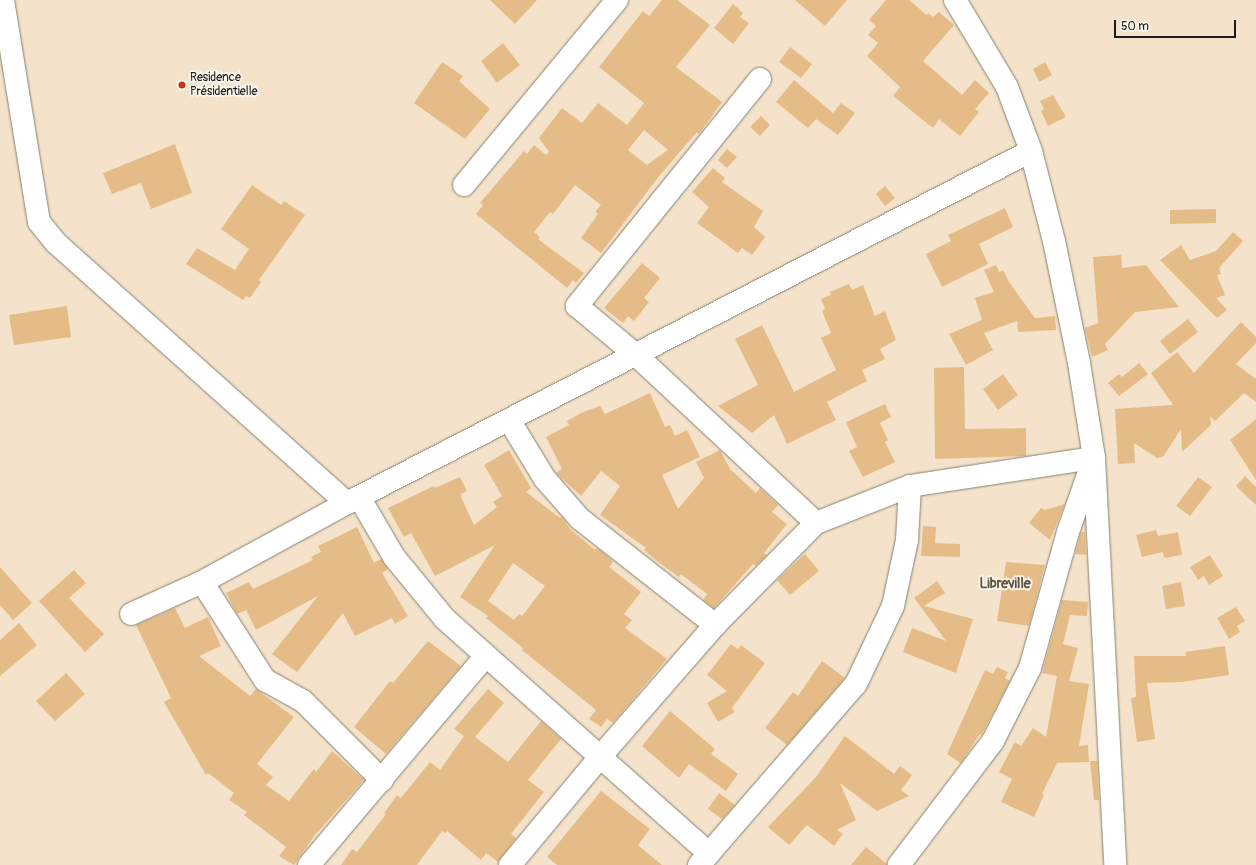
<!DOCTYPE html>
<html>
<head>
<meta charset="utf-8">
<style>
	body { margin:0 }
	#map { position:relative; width:1256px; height:865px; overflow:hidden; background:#f4e3ca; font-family:Pangolin,sans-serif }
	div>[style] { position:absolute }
	.building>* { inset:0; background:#e5bc87 }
	.roads { filter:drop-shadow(0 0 1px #888073) drop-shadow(0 0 1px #888073) }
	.minor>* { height:22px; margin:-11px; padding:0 11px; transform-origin:11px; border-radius:11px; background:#fff }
	.dots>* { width:11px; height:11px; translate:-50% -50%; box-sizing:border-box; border:2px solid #fbf7ec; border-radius:50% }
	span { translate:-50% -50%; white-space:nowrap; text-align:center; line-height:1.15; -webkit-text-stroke:3.5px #fbf7ec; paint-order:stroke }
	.poi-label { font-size:12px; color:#1c1c1c }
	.left { translate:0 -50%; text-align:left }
	.quarter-label { font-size:14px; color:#625441; font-weight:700 }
	.scale { position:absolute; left:1114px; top:20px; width:122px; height:18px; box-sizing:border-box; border:2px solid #1c1c1c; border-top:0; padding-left:5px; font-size:12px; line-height:14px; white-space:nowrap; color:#1c1c1c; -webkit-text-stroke:3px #fbf7ec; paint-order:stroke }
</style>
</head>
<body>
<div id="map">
	<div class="building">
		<div style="clip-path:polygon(490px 0,537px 0,515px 24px)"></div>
		<div style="clip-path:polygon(evenodd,662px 0,677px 0,710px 25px,676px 67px,722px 102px,699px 134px,697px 132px,660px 175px,601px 253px,581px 238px,598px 214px,595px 212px,601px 205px,575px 185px,553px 214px,550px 212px,534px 232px,540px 237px,538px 239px,584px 273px,576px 283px,573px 280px,567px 288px,476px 214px,483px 205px,480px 203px,524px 151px,527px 154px,534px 145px,546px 155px,549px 152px,539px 138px,562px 108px,582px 123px,598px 103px,627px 125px,644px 103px,599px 67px,643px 11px,649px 16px,662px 0,644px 130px,668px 150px,647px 165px,628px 150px,644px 130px)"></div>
		<div style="clip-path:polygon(795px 0,847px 0,825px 26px)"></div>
		<div style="clip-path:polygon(886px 0,909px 0,927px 15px,928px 13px,933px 17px,939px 12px,954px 25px,923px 61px,962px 95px,975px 80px,989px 93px,975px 109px,979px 112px,960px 136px,939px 119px,933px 128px,893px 96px,900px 87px,867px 56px,878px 43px,868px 35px,876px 26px,869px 20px)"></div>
		<div style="clip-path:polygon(733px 4px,743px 13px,740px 17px,749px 23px,733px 44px,714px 28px)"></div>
		<div style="clip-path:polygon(503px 43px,520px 65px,497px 83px,481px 61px)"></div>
		<div style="clip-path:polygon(790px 47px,812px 64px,801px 78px,779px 62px)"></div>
		<div style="clip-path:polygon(442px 62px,463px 76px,459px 81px,490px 109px,465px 139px,414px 103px)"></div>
		<div style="clip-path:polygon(1045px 62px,1052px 75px,1039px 82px,1033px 69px)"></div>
		<div style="clip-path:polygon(794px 80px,833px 113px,841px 103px,855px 113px,838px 135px,816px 119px,808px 128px,776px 102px)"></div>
		<div style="clip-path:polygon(1053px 95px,1066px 117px,1048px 126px,1041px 111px,1044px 109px,1040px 101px)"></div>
		<div style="clip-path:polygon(761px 116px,770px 125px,760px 136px,750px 127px)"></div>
		<div style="clip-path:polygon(175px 144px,192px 193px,151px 209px,141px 183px,112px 194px,103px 173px)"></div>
		<div style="clip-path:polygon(727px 149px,737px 157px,727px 168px,718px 160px)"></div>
		<div style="clip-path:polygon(713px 168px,725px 178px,722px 182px,763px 211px,754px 227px,765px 237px,752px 255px,742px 248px,738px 253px,697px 223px,709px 207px,692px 192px)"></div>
		<div style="clip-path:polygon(252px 185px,281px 205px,284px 201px,305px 215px,259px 280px,261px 282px,250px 298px,246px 296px,243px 300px,186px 264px,197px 248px,235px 270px,249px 249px,221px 229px)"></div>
		<div style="clip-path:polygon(885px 186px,895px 198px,885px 206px,876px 194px)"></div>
		<div style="clip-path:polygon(1005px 208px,1013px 227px,979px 244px,988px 264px,942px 287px,926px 254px,951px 241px,948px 235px)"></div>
		<div style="clip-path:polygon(1216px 209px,1216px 223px,1170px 224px,1170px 210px)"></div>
		<div style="clip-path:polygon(1233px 232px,1243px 241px,1219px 268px,1221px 274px,1217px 275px,1225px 295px,1216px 298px,1227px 310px,1217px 318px,1160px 260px,1181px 245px,1190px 260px,1216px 251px)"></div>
		<div style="clip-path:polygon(1121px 255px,1122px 268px,1146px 265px,1179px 307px,1135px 312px,1105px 344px,1108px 350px,1092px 357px,1085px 328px,1098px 323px,1093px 257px)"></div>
		<div style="clip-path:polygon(642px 263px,660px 278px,644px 298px,649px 302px,634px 321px,628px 316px,623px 323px,604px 308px)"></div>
		<div style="clip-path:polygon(996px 265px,999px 272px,1003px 270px,1009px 282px,1035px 318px,1055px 316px,1056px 330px,1018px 332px,1017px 321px,984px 333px,993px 350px,966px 365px,949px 334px,982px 320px,975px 298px,994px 292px,984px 270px)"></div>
		<div style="clip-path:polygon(849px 284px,852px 290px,863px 285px,875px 316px,885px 311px,896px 340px,880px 349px,885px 359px,862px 370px,867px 381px,827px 402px,836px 420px,787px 444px,774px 415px,752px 433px,718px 406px,758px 385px,735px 339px,762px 325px,794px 392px,836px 370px,821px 338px,831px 333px,822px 311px,825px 309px,821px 299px,831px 295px,830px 292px)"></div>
		<div style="clip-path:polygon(67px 306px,71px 337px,14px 345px,9px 315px)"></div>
		<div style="clip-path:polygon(1188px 319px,1198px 332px,1170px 354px,1160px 341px)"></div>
		<div style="clip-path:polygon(1241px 322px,1256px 337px,1256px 343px,1236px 364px,1256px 379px,1256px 402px,1244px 393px,1215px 421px,1210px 416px,1211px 425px,1182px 452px,1181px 429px,1163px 457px,1157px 458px,1134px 443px,1135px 463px,1118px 464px,1115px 409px,1173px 405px,1151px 373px,1177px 352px,1194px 373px)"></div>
		<div style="clip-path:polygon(1139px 363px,1148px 374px,1119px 396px,1108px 383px,1119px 374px,1122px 377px)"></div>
		<div style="clip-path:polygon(964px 367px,965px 429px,1026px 428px,1026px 456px,935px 459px,934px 368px)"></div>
		<div style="clip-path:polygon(1003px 374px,1018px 395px,998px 410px,983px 389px)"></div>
		<div style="clip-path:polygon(650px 393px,665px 427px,670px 425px,675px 436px,687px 430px,700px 457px,662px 475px,678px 509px,704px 478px,696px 462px,720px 450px,730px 469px,756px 493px,760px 488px,778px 505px,772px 512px,787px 524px,764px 553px,767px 555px,756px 566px,753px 564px,714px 608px,703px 600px,707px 594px,681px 574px,679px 577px,657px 561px,644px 550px,646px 548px,600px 515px,620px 486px,601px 471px,581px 496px,556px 473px,562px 469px,546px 437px,569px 425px,567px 421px,581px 413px,600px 406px,605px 414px)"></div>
		<div style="clip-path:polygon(885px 404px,891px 417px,880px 423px,888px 440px,885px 442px,895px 462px,863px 477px,849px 451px,857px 447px,846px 422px)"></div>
		<div style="clip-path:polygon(1256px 419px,1256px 480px,1230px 440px)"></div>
		<div style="clip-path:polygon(evenodd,509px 450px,531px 488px,526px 492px,560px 518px,562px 517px,570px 529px,595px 550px,597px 548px,604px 553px,613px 562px,609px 567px,641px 592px,624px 614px,632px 620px,625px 628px,667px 659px,613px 723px,607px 719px,601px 727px,589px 719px,596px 710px,522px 650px,523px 648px,486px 618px,488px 616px,460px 597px,495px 545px,435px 576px,411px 533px,404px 537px,388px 508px,434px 486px,435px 488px,460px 477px,467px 491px,461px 494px,462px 499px,474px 525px,497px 507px,493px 502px,502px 496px,484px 465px,509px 450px,513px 563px,545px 586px,522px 616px,519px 614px,514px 620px,488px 601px,513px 563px)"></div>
		<div style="clip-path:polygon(1245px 476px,1256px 487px,1256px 505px,1236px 486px)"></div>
		<div style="clip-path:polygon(1198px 477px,1212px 487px,1190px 516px,1176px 506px)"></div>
		<div style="clip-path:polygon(1065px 504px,1050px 540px,1029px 523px,1041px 508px,1045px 510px)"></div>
		<div style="clip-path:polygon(923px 526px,936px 527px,935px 543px,960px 544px,960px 557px,921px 556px)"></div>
		<div style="clip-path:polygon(357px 527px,374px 563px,381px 559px,388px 569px,382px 573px,408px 616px,395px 624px,392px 618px,355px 636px,343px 613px,297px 672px,272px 654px,318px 596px,256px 630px,246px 610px,237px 614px,226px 593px,249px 582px,253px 589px,313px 560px,311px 557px,321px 552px,318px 546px)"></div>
		<div style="clip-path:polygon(1156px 530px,1158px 536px,1178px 532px,1182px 555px,1164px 558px,1163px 552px,1142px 557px,1136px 535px)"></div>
		<div style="clip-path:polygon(1081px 532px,1085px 532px,1086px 555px,1075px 554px)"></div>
		<div style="clip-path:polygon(805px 554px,819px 571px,790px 595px,777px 580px)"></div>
		<div style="clip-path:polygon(1210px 555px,1223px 576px,1209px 585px,1204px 576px,1198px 580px,1190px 567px)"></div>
		<div style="clip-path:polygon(1006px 562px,1045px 565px,1029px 626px,997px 621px)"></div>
		<div style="clip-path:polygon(0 567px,32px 603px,13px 620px,0 605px)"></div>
		<div style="clip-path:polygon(74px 570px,86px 583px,69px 598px,104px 634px,85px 652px,39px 601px)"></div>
		<div style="clip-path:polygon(937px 581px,945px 593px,924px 606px,973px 619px,956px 673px,903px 652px,912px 628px,946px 641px,914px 598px)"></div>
		<div style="clip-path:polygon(1181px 582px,1185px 606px,1166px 609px,1162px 586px)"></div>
		<div style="clip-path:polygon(1062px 600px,1088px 602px,1087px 616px,1070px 615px,1063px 644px,1078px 648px,1069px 681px,1089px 684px,1079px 746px,1088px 745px,1089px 762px,1057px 763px,1042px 794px,1044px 795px,1034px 817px,1001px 802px,1012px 779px,999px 772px,1015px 742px,1021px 746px,1033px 728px,1046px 737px,1057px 676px,1042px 673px)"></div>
		<div style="clip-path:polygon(1236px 607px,1245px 621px,1237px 626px,1240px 632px,1229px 639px,1217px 618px)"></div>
		<div style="clip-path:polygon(175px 608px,185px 628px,208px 617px,221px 646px,199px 656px,250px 696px,256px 689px,294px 717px,257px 764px,273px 777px,266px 785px,289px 801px,314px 769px,316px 772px,332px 751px,364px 780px,314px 836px,294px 865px,279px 856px,286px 847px,244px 815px,247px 812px,229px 800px,234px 793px,208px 773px,206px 775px,164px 702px,171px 698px,136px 625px)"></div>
		<div style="clip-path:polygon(19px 623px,37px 645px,0 676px,0 640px)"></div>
		<div style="clip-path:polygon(428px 641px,461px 666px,386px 754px,354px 727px,390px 681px,393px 683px)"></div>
		<div style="clip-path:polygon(731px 644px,738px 649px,741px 645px,765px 663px,732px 708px,735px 712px,718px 722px,707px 703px,727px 691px,707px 675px)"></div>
		<div style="clip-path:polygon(1225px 646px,1229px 675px,1182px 682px,1147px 683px,1155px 739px,1137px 742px,1131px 698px,1136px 697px,1134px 656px,1186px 656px,1185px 652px)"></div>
		<div style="clip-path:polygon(822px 661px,845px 678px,787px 745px,765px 728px,793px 692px,798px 696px)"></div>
		<div style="clip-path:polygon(997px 667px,1008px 672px,1005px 678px,1010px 681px,982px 734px,979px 735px,961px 763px,947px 754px,985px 670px,993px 674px)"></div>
		<div style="clip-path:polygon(66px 673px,85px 694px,55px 721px,36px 701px)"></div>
		<div style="clip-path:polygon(488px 689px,504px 703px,475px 737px,508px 762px,541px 721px,561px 739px,528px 780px,544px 792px,511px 834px,516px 838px,498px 862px,486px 853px,481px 860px,447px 831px,445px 833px,442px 831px,417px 865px,341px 865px,352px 849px,357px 852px,386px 814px,384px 813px,397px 795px,401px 798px,430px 762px,440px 770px,464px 736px,454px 729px)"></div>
		<div style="clip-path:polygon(670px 711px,715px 749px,711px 754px,738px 774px,726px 791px,689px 764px,679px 778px,642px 746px)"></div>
		<div style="clip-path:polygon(845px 736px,894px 774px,900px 766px,912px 775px,901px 790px,909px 796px,877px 811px,840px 783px,856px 820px,837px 830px,843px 834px,834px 846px,807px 825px,789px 845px,768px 827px,816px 777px)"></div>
		<div style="clip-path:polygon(1090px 761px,1097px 761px,1099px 800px,1094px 800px)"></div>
		<div style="clip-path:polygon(601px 791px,650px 829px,638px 845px,662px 865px,557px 865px,547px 857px)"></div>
		<div style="clip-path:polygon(719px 793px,735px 805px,722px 819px,708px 809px)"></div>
		<div style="clip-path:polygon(866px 847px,887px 864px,887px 865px,851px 865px)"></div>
	</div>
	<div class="roads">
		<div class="minor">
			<div style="left:3px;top:0;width:225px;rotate:80.8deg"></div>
			<div style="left:39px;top:222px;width:27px;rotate:51deg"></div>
			<div style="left:56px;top:243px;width:390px;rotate:41.8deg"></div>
			<div style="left:955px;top:0;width:101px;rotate:59.1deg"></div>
			<div style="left:1007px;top:87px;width:68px;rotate:69.4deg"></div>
			<div style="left:1031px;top:151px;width:93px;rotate:75.7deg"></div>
			<div style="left:1054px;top:241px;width:125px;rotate:78.4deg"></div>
			<div style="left:1079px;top:363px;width:96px;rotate:81deg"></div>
			<div style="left:1094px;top:458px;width:408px;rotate:87deg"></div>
			<div style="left:760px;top:79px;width:292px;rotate:128.9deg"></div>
			<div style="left:577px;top:306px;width:77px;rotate:39.7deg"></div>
			<div style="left:636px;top:355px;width:246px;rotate:43deg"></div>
			<div style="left:464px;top:185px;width:240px;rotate:-50.4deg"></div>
			<div style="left:509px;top:420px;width:69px;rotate:58.6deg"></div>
			<div style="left:545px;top:479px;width:53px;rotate:48.8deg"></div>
			<div style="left:580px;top:519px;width:172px;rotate:38.1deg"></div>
			<div style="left:359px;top:497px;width:69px;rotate:59.7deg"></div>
			<div style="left:394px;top:557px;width:80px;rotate:50.6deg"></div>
			<div style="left:445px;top:619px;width:353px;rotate:41.6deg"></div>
			<div style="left:202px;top:582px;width:117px;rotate:57.3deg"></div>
			<div style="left:265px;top:680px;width:43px;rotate:28.9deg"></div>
			<div style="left:303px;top:701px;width:112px;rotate:45deg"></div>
			<div style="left:131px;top:614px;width:78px;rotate:-24.3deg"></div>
			<div style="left:202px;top:582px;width:165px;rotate:-28.6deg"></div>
			<div style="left:347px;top:503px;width:769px;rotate:-27.23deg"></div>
			<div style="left:309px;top:865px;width:272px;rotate:-49.8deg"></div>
			<div style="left:510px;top:865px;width:141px;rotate:-50.2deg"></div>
			<div style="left:600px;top:757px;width:175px;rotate:-48.9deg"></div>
			<div style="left:715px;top:625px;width:144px;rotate:-45.3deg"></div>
			<div style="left:816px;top:523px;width:101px;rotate:-21.5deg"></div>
			<div style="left:910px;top:486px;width:186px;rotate:-8.7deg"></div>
			<div style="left:1094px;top:458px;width:78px;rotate:109.4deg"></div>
			<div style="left:1068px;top:532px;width:141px;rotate:105.6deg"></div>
			<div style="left:1030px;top:668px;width:82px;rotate:116.9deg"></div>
			<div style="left:993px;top:741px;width:156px;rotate:127.2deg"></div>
			<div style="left:699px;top:865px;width:240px;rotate:-49.1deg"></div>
			<div style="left:856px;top:684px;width:86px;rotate:-64.6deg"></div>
			<div style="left:893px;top:606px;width:67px;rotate:-78deg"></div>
			<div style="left:907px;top:540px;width:54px;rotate:-86.8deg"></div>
		</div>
	</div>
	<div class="dots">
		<div style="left:182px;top:85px;background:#c8321e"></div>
	</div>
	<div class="poi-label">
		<span class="left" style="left:190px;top:85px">Residence<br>Présidentielle</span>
	</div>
	<div class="quarter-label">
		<span style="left:1005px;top:584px">Libreville</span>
	</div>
	<div class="scale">50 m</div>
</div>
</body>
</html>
